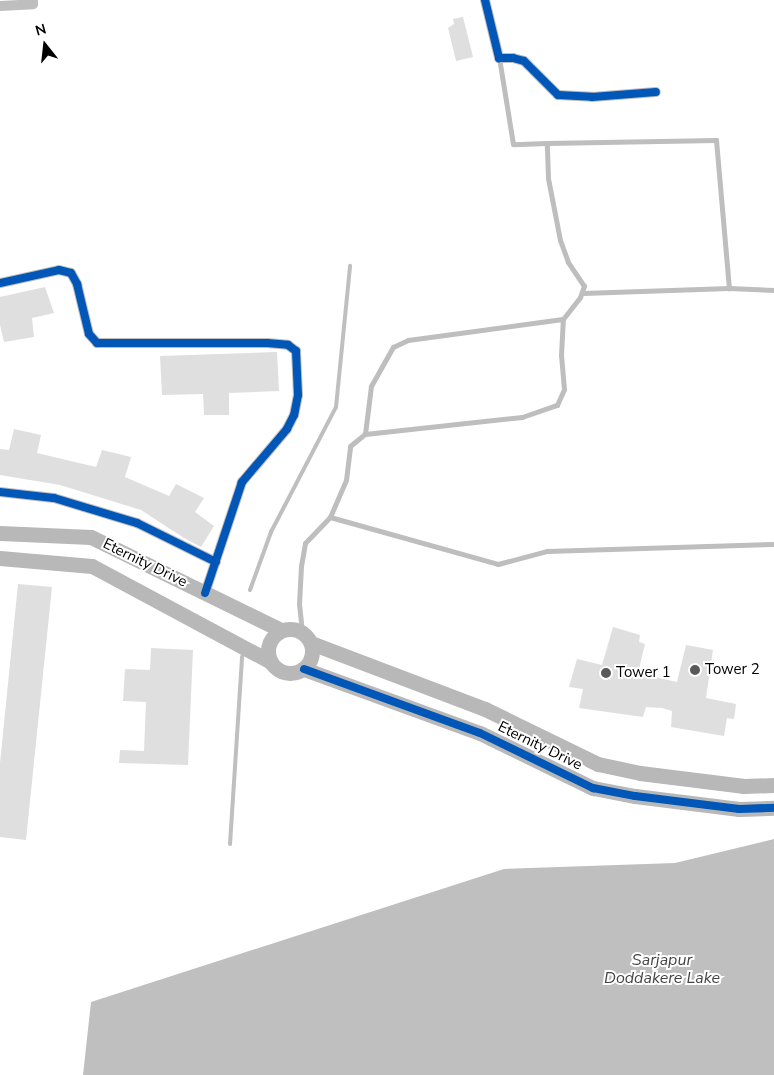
<!DOCTYPE html>
<html>
<head>
<meta charset="utf-8">
<style>
	body { margin:0 }
	#map { position:relative; width:774px; height:1075px; overflow:hidden; background:#fff; font-family:"Nunito Sans",sans-serif }
	div>[style] { position:absolute }
	.water>* { inset:0; background:#bfbfbf }
	.stream>* { height:4px; margin:-2px; padding:0 2px; transform-origin:2px; border-radius:2px; background:#bfbfbf }
	.building>* { inset:0; background:#dfdfdf }
	.lane>* { height:5px; margin:-2.5px; padding:0 2.5px; transform-origin:2.5px; border-radius:2.5px; background:#bebebe }
	.street>* { height:10px; margin:-5px; padding:0 5px; transform-origin:5px; border-radius:5px; background:#bebebe }
	.secondary>* { height:15px; margin:-7.5px; padding:0 7.5px; transform-origin:7.5px; border-radius:7.5px; background:#b8b8b8 }
	.secondary>.ring { margin:-7.5px; padding:0; box-sizing:content-box; background:none; border:15px solid #b8b8b8; border-radius:50% }
	.cycleway>* { height:8px; margin:-4px; padding:0 4px; transform-origin:4px; border-radius:4px; background:#0057b8 }
	.dots>* { width:14px; height:14px; translate:-50% -50%; box-sizing:border-box; border:2px solid #fff; border-radius:50% }
	span { translate:-50% -50%; white-space:nowrap; text-align:center; line-height:1.15; -webkit-text-stroke:4px #fff; paint-order:stroke }
	.street-label { font-size:15px; color:#000 }
	.poi-label { font-size:15px; color:#000 }
	.left { translate:0 -50%; text-align:left }
	.water-label { font-size:16px; color:#444; font-style:italic }
	.north { position:absolute; left:20px; top:20px; width:50px; height:50px; -webkit-text-stroke:4px #fff; paint-order:stroke; rotate:344deg; font-size:14px; font-weight:700; line-height:20px; text-align:center; color:#000 }
	.north::after { content:''; display:block; margin:auto; width:18px; height:22px; background:#000; clip-path:polygon(50% 0,100% 100%,50% 72%,0 100%) }
</style>
</head>
<body>
<div id="map">
	<div class="water">
		<div style="clip-path:polygon(774px 839px,774px 1075px,83px 1075px,91px 1002px,504px 869px,675px 863px)"></div>
	</div>
	<div class="stream">
		<div style="left:250px;top:590px;width:62px;rotate:-70.1deg"></div>
		<div style="left:271px;top:532px;width:141px;rotate:-62.5deg"></div>
		<div style="left:336px;top:407px;width:142px;rotate:-84.3deg"></div>
		<div style="left:230px;top:844px;width:188px;rotate:-86.3deg"></div>
	</div>
	<div class="building">
		<div style="clip-path:polygon(463px 17px,473px 57px,456px 61px,448px 28px,454px 24px,453px 19px)"></div>
		<div style="clip-path:polygon(45px 287px,54px 313px,32px 318px,34px 337px,4px 342px,0 325px,0 297px)"></div>
		<div style="clip-path:polygon(277px 352px,279px 391px,229px 393px,229px 415px,204px 415px,203px 394px,162px 395px,160px 356px)"></div>
		<div style="clip-path:polygon(14px 429px,41px 435px,37px 453px,96px 467px,102px 450px,131px 457px,125px 477px,169px 496px,176px 484px,204px 498px,195px 512px,214px 526px,201px 547px,184px 538px,141px 510px,60px 485px,0 475px,0 449px,9px 450px)"></div>
		<div style="clip-path:polygon(18px 584px,52px 587px,26px 840px,0 837px,0 763px)"></div>
		<div style="clip-path:polygon(613px 627px,640px 635px,639px 642px,645px 644px,638px 673px,677px 682px,686px 645px,713px 650px,706px 698px,736px 704px,734px 719px,727px 718px,724px 736px,671px 727px,672px 711px,662px 708px,646px 707px,643px 717px,579px 708px,583px 689px,569px 687px,577px 659px,602px 665px)"></div>
		<div style="clip-path:polygon(151px 648px,193px 650px,188px 765px,119px 763px,120px 750px,144px 751px,146px 702px,123px 701px,125px 669px,150px 670px)"></div>
	</div>
	<div class="lane">
		<div style="left:547px;top:143px;width:169px;rotate:-1deg"></div>
		<div style="left:716px;top:140px;width:149px;rotate:85deg"></div>
		<div style="left:583px;top:293px;width:146px;rotate:-2deg"></div>
		<div style="left:729px;top:288px;width:45px;rotate:2.5deg"></div>
		<div style="left:365px;top:434px;width:48px;rotate:-82.9deg"></div>
		<div style="left:371px;top:386px;width:45px;rotate:-60.6deg"></div>
		<div style="left:393px;top:347px;width:17px;rotate:-25deg"></div>
		<div style="left:408px;top:340px;width:156px;rotate:-7.7deg"></div>
		<div style="left:330px;top:517px;width:40px;rotate:-66.6deg"></div>
		<div style="left:346px;top:480px;width:34px;rotate:-83deg"></div>
		<div style="left:350px;top:446px;width:19px;rotate:-39deg"></div>
		<div style="left:365px;top:434px;width:158px;rotate:-6.2deg"></div>
		<div style="left:522px;top:417px;width:37px;rotate:-19deg"></div>
		<div style="left:557px;top:405px;width:17px;rotate:-66deg"></div>
		<div style="left:564px;top:389px;width:34px;rotate:-95deg"></div>
		<div style="left:561px;top:355px;width:36px;rotate:-87deg"></div>
		<div style="left:563px;top:319px;width:28px;rotate:-52deg"></div>
		<div style="left:580px;top:297px;width:12px;rotate:-70deg"></div>
		<div style="left:584px;top:286px;width:29px;rotate:-124deg"></div>
		<div style="left:568px;top:262px;width:23px;rotate:-110deg"></div>
		<div style="left:560px;top:240px;width:63px;rotate:-101deg"></div>
		<div style="left:548px;top:178px;width:35px;rotate:-92deg"></div>
		<div style="left:547px;top:143px;width:34px;rotate:178deg"></div>
		<div style="left:513px;top:144px;width:87px;rotate:-99.2deg"></div>
		<div style="left:302px;top:632px;width:28px;rotate:-96deg"></div>
		<div style="left:299px;top:604px;width:38px;rotate:-87deg"></div>
		<div style="left:301px;top:566px;width:23px;rotate:-80deg"></div>
		<div style="left:305px;top:543px;width:36px;rotate:-46deg"></div>
		<div style="left:330px;top:517px;width:174px;rotate:15.6deg"></div>
		<div style="left:498px;top:564px;width:51px;rotate:-14.9deg"></div>
		<div style="left:547px;top:551px;width:227px;rotate:-1.8deg"></div>
	</div>
	<div class="street">
		<div style="left:485px;top:0;width:60px;rotate:76.4deg"></div>
		<div style="left:499px;top:58px;width:14px"></div>
		<div style="left:513px;top:58px;width:11px;rotate:15deg"></div>
		<div style="left:524px;top:61px;width:48px;rotate:45deg"></div>
		<div style="left:558px;top:95px;width:34px;rotate:3deg"></div>
		<div style="left:592px;top:97px;width:64px;rotate:-4.5deg"></div>
		<div style="left:0;top:6px;width:33px;rotate:-3deg"></div>
		<div style="left:33px;top:4px;width:4px;rotate:-90deg"></div>
		<div style="left:0;top:283px;width:60px;rotate:-12.4deg"></div>
		<div style="left:59px;top:270px;width:12px;rotate:14deg"></div>
		<div style="left:71px;top:273px;width:13px;rotate:61deg"></div>
		<div style="left:77px;top:284px;width:51px;rotate:76.5deg"></div>
		<div style="left:89px;top:334px;width:12px;rotate:48deg"></div>
		<div style="left:97px;top:343px;width:170px"></div>
		<div style="left:267px;top:343px;width:21px;rotate:5deg"></div>
		<div style="left:288px;top:345px;width:10px;rotate:37deg"></div>
		<div style="left:296px;top:351px;width:44px;rotate:87.4deg"></div>
		<div style="left:298px;top:395px;width:20px;rotate:101deg"></div>
		<div style="left:294px;top:415px;width:16px;rotate:117deg"></div>
		<div style="left:287px;top:429px;width:70px;rotate:130.3deg"></div>
		<div style="left:242px;top:482px;width:117px;rotate:108.4deg"></div>
		<div style="left:0;top:492px;width:54px;rotate:6.3deg"></div>
		<div style="left:54px;top:498px;width:87px;rotate:16.8deg"></div>
		<div style="left:137px;top:523px;width:88px;rotate:26.3deg"></div>
	</div>
	<div class="secondary">
		<div style="left:0;top:533px;width:91px;rotate:2.5deg"></div>
		<div style="left:91px;top:537px;width:212px;rotate:26.1deg"></div>
		<div style="left:0;top:558px;width:92px;rotate:5deg"></div>
		<div style="left:92px;top:566px;width:203px;rotate:28.2deg"></div>
		<div class="ring" style="left:268px;top:629px;width:29px;height:29px"></div>
		<div style="left:311px;top:643px;width:186px;rotate:20.8deg"></div>
		<div style="left:485px;top:709px;width:126px;rotate:26deg"></div>
		<div style="left:598px;top:764px;width:43px;rotate:12.1deg"></div>
		<div style="left:640px;top:773px;width:105px;rotate:7.1deg"></div>
		<div style="left:744px;top:786px;width:30px;rotate:-2deg"></div>
		<div style="left:304px;top:669px;width:187px;rotate:20deg"></div>
		<div style="left:480px;top:733px;width:126px;rotate:26deg"></div>
		<div style="left:593px;top:788px;width:43px;rotate:10.8deg"></div>
		<div style="left:635px;top:796px;width:105px;rotate:7.1deg"></div>
		<div style="left:739px;top:809px;width:35px;rotate:-2deg"></div>
	</div>
	<div class="cycleway">
		<div style="left:485px;top:0;width:60px;rotate:76.4deg"></div>
		<div style="left:499px;top:58px;width:14px"></div>
		<div style="left:513px;top:58px;width:11px;rotate:15deg"></div>
		<div style="left:524px;top:61px;width:48px;rotate:45deg"></div>
		<div style="left:558px;top:95px;width:34px;rotate:3deg"></div>
		<div style="left:592px;top:97px;width:64px;rotate:-4.5deg"></div>
		<div style="left:0;top:283px;width:60px;rotate:-12.4deg"></div>
		<div style="left:59px;top:270px;width:12px;rotate:14deg"></div>
		<div style="left:71px;top:273px;width:13px;rotate:61deg"></div>
		<div style="left:77px;top:284px;width:51px;rotate:76.5deg"></div>
		<div style="left:89px;top:334px;width:12px;rotate:48deg"></div>
		<div style="left:97px;top:343px;width:170px"></div>
		<div style="left:267px;top:343px;width:21px;rotate:5deg"></div>
		<div style="left:288px;top:345px;width:10px;rotate:37deg"></div>
		<div style="left:296px;top:351px;width:44px;rotate:87.4deg"></div>
		<div style="left:298px;top:395px;width:20px;rotate:101deg"></div>
		<div style="left:294px;top:415px;width:16px;rotate:117deg"></div>
		<div style="left:287px;top:429px;width:70px;rotate:130.3deg"></div>
		<div style="left:242px;top:482px;width:117px;rotate:108.4deg"></div>
		<div style="left:0;top:492px;width:54px;rotate:6.3deg"></div>
		<div style="left:54px;top:498px;width:87px;rotate:16.8deg"></div>
		<div style="left:137px;top:523px;width:88px;rotate:26.3deg"></div>
		<div style="left:304px;top:669px;width:187px;rotate:20deg"></div>
		<div style="left:480px;top:733px;width:126px;rotate:26deg"></div>
		<div style="left:593px;top:788px;width:43px;rotate:10.8deg"></div>
		<div style="left:635px;top:796px;width:105px;rotate:7.1deg"></div>
		<div style="left:739px;top:809px;width:35px;rotate:-2deg"></div>
	</div>
	<div class="dots">
		<div style="left:695px;top:670px;background:#595959"></div>
		<div style="left:606px;top:673px;background:#595959"></div>
	</div>
	<div class="street-label">
		<span style="left:145px;top:563px;rotate:26deg">Eternity Drive</span>
		<span style="left:540px;top:746px;rotate:26deg">Eternity Drive</span>
	</div>
	<div class="poi-label">
		<span class="left" style="left:705px;top:670px">Tower 2</span>
		<span class="left" style="left:616px;top:673px">Tower 1</span>
	</div>
	<div class="water-label">
		<span style="left:662px;top:969px">Sarjapur<br>Doddakere Lake</span>
	</div>
	<div class="north">N</div>
</div>
</body>
</html>
